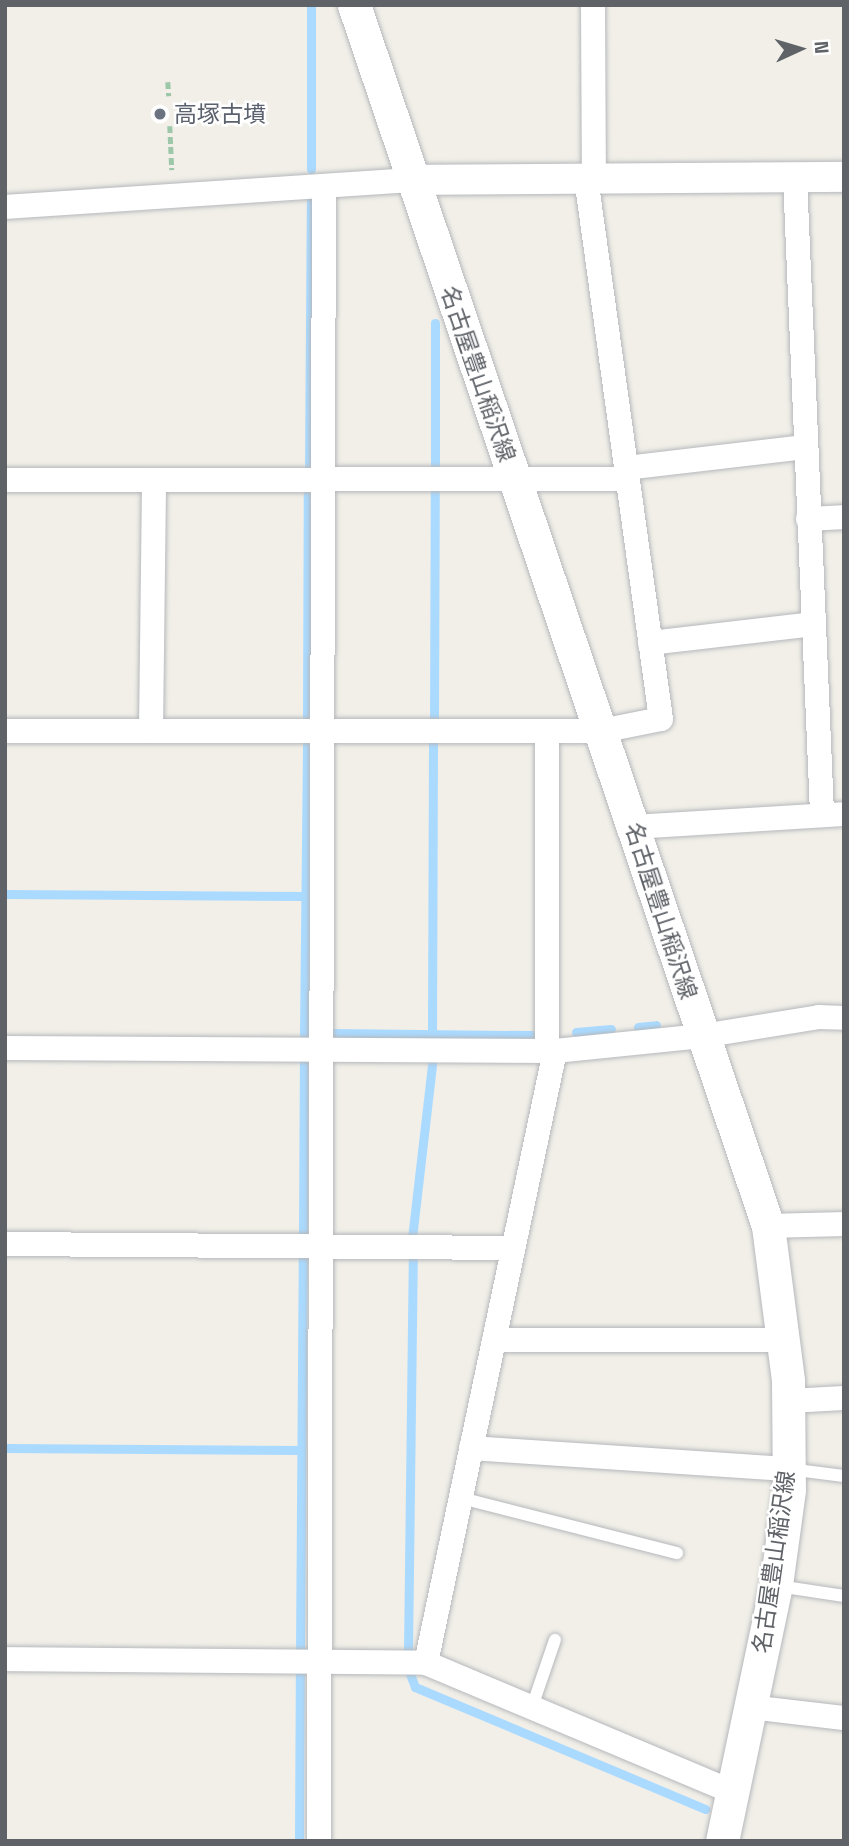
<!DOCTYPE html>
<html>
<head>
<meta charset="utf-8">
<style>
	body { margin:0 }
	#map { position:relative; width:849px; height:1846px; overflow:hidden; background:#f1efe8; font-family:"Space Grotesk","Noto Sans JP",sans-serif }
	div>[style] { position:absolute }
	.stream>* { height:9px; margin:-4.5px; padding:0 4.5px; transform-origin:4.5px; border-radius:4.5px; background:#aadaff }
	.path>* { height:4.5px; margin-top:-2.25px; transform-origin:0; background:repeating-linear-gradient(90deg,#9cc7a9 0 7px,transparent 0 10.5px) }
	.roads { filter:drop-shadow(0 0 2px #b5b8bc) drop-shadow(0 0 2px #b5b8bc) }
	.service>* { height:12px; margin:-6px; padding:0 6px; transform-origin:6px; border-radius:6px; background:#fff }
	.minor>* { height:24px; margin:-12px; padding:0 12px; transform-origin:12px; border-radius:12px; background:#fff }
	.tertiary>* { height:30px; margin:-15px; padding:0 15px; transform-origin:15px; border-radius:15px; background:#fff }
	.secondary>* { height:33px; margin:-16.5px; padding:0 16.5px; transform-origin:16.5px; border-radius:16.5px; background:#fff }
	.dots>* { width:19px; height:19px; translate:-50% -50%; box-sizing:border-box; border:4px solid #fff; border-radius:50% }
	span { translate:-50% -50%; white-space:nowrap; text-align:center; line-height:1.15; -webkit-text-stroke:5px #fff; paint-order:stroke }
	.worship-label { font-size:23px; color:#5b616d }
	.left { translate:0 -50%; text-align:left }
	.street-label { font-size:23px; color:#5f6368 }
	.frame { position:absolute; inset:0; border:7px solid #5f6368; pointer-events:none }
	.north { position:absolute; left:765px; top:14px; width:70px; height:70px; -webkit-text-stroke:5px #fff; paint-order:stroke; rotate:86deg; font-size:19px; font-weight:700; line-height:28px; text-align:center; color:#5f6368 }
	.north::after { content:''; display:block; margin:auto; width:24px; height:32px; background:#5f6368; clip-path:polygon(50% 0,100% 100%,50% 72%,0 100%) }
</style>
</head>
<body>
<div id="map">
	<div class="stream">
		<div style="left:311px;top:5px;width:164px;rotate:90deg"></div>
		<div style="left:309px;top:472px;width:273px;rotate:-89.6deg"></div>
		<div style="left:435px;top:472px;width:149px;rotate:-90deg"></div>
		<div style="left:307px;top:721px;width:230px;rotate:-89.8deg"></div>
		<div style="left:434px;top:723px;width:232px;rotate:-89.8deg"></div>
		<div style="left:5px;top:894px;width:301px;rotate:0.4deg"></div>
		<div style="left:638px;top:1027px;width:18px;rotate:-6deg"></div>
		<div style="left:576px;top:1032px;width:35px;rotate:-5deg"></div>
		<div style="left:330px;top:1033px;width:202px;rotate:0.6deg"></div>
		<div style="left:304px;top:1034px;width:294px;rotate:-89.4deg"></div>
		<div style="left:432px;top:1034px;width:294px;rotate:-89.8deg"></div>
		<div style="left:303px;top:1235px;width:172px;rotate:-89.7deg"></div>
		<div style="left:412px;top:1238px;width:175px;rotate:-83.4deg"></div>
		<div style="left:5px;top:1448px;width:296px;rotate:0.4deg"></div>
		<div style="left:408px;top:1652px;width:395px;rotate:-89.3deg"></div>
		<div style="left:300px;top:1653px;width:397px;rotate:-89.6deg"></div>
		<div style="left:410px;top:1674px;width:14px;rotate:69deg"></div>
		<div style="left:415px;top:1687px;width:315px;rotate:22.8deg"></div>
		<div style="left:299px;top:1841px;width:170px;rotate:-89.7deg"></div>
	</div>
	<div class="path">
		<div style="left:168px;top:82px;width:14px;rotate:86deg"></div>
		<div style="left:170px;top:126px;width:44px;rotate:87.4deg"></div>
	</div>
	<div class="roads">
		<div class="service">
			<div style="left:789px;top:1469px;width:55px;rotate:7.3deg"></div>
			<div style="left:461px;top:1498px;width:223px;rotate:14.3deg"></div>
			<div style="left:778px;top:1586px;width:67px;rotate:8.6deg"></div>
			<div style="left:532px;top:1707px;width:71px;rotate:-71.1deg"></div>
		</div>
		<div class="minor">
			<div style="left:593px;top:5px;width:173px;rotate:89.7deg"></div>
			<div style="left:795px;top:177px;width:638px;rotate:87.57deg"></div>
			<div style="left:5px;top:207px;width:407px;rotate:-3.8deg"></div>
			<div style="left:626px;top:468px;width:179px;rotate:-6.7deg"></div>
			<div style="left:5px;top:480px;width:622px;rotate:-0.09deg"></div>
			<div style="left:808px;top:519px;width:36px;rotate:-3deg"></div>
			<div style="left:650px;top:643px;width:164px;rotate:-6.6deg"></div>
			<div style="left:5px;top:731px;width:596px"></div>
			<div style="left:601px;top:731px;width:61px;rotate:-11.3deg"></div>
			<div style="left:661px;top:719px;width:546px;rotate:-97.89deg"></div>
			<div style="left:151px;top:731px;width:251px;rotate:-89.3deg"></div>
			<div style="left:547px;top:732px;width:319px;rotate:90deg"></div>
			<div style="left:633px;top:827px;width:211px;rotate:-3.5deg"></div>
			<div style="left:5px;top:1048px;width:550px;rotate:0.31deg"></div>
			<div style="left:555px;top:1051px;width:148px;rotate:-5.8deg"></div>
			<div style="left:702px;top:1036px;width:119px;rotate:-9.2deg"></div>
			<div style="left:819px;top:1017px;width:25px;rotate:2deg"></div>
			<div style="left:768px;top:1226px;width:76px;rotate:-1.5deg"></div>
			<div style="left:5px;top:1244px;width:508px;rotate:0.45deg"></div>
			<div style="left:494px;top:1340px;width:291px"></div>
			<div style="left:789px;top:1401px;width:55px;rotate:-3.1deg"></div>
			<div style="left:471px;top:1448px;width:319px;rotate:3.8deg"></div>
			<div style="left:5px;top:1659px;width:421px;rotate:0.5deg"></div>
			<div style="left:426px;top:1663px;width:333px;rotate:22.8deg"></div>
			<div style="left:426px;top:1663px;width:625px;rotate:-78.1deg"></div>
			<div style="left:750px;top:1707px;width:95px;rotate:6.7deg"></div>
			<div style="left:319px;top:1841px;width:1655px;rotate:-89.83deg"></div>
		</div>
		<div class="tertiary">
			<div style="left:411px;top:180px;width:433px;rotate:-0.4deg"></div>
		</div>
		<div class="secondary">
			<div style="left:354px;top:5px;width:1289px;rotate:71.27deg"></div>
			<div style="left:768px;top:1226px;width:156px;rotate:82.6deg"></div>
			<div style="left:788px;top:1381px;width:109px;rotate:89.5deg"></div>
			<div style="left:789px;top:1490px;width:96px;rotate:97.8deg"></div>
			<div style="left:776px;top:1585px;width:262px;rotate:101.9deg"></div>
		</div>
	</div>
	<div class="dots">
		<div style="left:160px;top:114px;background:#6b7280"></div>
	</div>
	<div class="worship-label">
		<span class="left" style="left:174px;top:114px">高塚古墳</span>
	</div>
	<div class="street-label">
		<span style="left:478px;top:374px;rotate:71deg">名古屋豊山稲沢線</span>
		<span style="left:661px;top:911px;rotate:72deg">名古屋豊山稲沢線</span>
		<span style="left:774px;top:1562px;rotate:-82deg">名古屋豊山稲沢線</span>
	</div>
	<div class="frame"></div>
	<div class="north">N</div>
</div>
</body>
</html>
